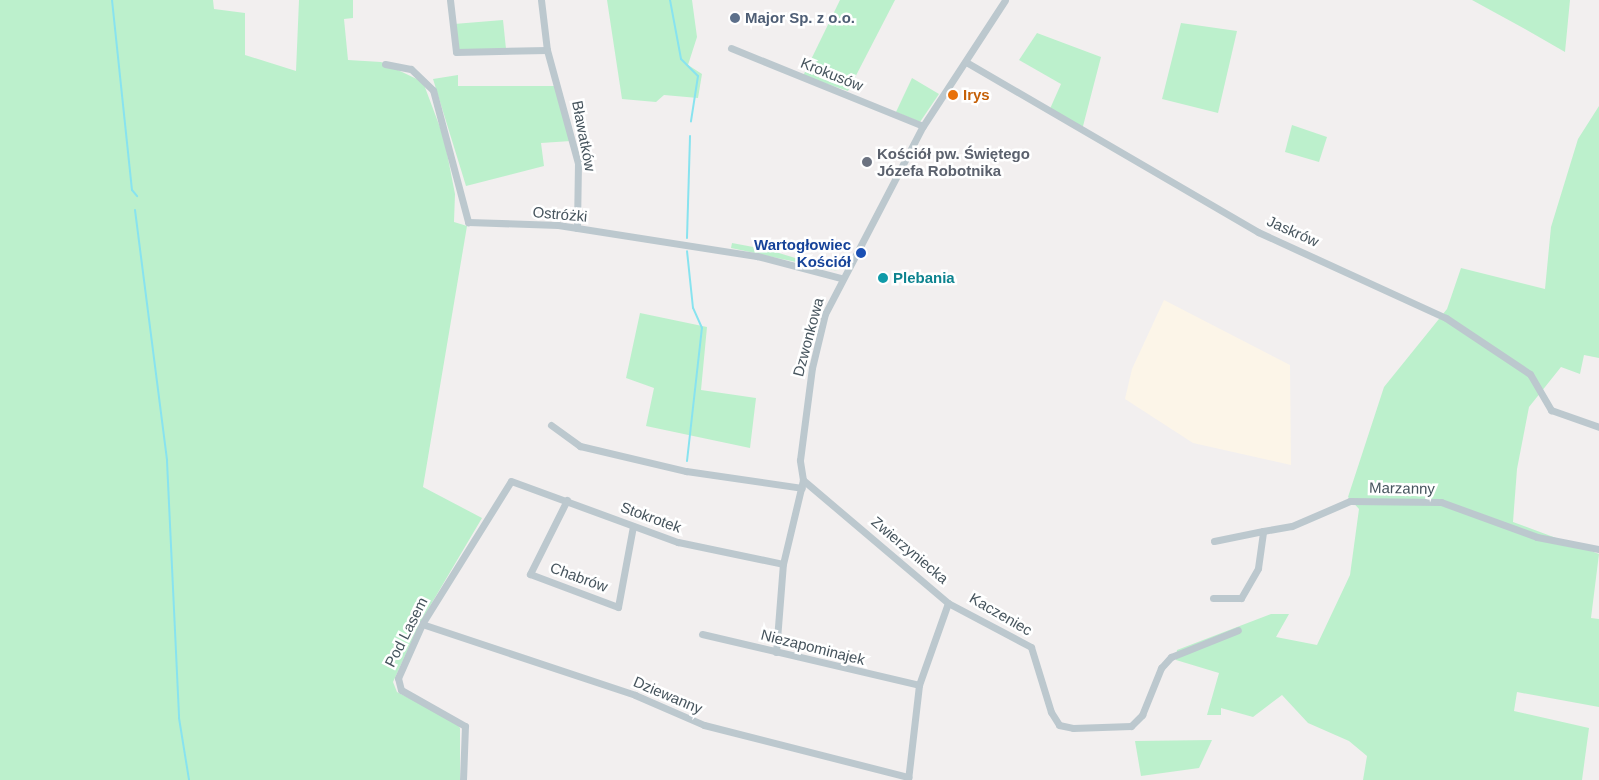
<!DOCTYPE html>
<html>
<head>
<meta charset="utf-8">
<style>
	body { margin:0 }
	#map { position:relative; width:1599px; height:780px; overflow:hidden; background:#f2efef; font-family:Helvetica,sans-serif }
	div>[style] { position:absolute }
	.commercial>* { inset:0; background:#fcf5e8 }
	.green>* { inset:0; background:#bcf0cc }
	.stream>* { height:2px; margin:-1px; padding:0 1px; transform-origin:1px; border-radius:1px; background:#88e3ef }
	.street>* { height:7px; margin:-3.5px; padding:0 3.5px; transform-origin:3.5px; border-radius:3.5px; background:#bcc8ce }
	.dots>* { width:14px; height:14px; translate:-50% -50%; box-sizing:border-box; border:2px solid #fff; border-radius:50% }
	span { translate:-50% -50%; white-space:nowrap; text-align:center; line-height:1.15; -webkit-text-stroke:5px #fff; paint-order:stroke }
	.service-label { font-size:15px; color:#4e5e75; font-weight:700 }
	.left { translate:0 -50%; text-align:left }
	.street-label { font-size:15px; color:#46545d }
	.food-label { font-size:15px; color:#c56008; font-weight:700 }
	.worship-label { font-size:15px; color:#5b616d; font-weight:700 }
	.transit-label { font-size:15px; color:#164399; font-weight:700 }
	.right { translate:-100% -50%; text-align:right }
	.culture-label { font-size:15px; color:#0d838f; font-weight:700 }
</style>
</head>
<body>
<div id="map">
	<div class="commercial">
		<div style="clip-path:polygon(1164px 300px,1290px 365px,1291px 465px,1193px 443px,1125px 399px,1132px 369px)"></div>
	</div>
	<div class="green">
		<div style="clip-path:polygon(0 0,213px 0,214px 9px,245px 13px,245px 55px,296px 71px,299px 0,353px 0,353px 18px,344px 19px,348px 60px,381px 62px,423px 82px,444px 138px,455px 194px,454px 222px,467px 226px,423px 487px,482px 518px,420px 623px,393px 682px,397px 692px,455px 721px,460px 728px,460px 780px,0 780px)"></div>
		<div style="clip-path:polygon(607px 0,692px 0,697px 37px,688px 65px,702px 74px,698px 98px,664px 95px,656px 102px,622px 99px)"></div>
		<div style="clip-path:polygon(840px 0,895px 0,848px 91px,803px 76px)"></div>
		<div style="clip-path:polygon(1472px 0,1570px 0,1565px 52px,1525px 29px)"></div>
		<div style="clip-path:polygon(503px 20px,506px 49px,460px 51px,456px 47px,454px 24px)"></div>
		<div style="clip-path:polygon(1181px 23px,1237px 31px,1218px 113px,1162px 99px)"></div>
		<div style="clip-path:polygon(1037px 33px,1101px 57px,1082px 130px,1049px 111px,1061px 84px,1019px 60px)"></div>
		<div style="clip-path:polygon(458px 75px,458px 86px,555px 86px,571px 141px,541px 143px,544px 166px,466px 186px,433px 79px)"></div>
		<div style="clip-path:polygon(912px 78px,939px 94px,920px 122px,896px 112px)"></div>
		<div style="clip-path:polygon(1599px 106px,1599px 358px,1584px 355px,1580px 374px,1561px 367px,1529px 407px,1517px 469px,1513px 522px,1599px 554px,1591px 618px,1599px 619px,1599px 707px,1517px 692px,1514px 711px,1589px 728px,1582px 780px,1363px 780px,1367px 756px,1349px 741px,1308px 723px,1282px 695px,1253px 717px,1221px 708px,1221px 715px,1207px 715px,1219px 673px,1176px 660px,1177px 650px,1271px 614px,1289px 614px,1276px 637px,1317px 645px,1350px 575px,1359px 509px,1348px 497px,1384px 387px,1447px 309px,1461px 268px,1545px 289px,1551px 227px,1578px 139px)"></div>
		<div style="clip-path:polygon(1292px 125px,1327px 137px,1319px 162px,1285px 152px)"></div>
		<div style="clip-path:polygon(732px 243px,769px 250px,838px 271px,731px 248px)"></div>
		<div style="clip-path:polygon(640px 313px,707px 327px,701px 390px,756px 398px,750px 448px,646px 426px,654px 388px,626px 378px)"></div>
		<div style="clip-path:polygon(1212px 740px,1199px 768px,1141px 776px,1135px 741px)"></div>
	</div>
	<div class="stream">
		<div style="left:112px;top:0;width:191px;rotate:84deg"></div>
		<div style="left:132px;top:190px;width:8px;rotate:50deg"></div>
		<div style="left:670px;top:0;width:60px;rotate:79.4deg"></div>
		<div style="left:681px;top:59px;width:24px;rotate:45deg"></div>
		<div style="left:698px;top:76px;width:46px;rotate:98.8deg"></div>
		<div style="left:135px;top:210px;width:253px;rotate:82.7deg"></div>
		<div style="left:167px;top:461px;width:257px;rotate:87.3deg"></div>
		<div style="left:179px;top:718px;width:63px;rotate:80.8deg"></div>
		<div style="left:687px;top:238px;width:102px;rotate:-88.3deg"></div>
		<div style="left:687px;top:461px;width:134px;rotate:-83.6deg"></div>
		<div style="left:702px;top:328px;width:22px;rotate:-114deg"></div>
		<div style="left:693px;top:308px;width:57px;rotate:-96deg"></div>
	</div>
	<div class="street">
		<div style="left:450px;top:0;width:52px;rotate:83.4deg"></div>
		<div style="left:456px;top:52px;width:91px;rotate:-1.3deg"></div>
		<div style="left:541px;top:0;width:50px;rotate:83.2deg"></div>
		<div style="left:547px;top:50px;width:117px;rotate:74.7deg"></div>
		<div style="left:578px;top:163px;width:65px;rotate:90.9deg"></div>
		<div style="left:731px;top:48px;width:207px;rotate:22.1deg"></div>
		<div style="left:966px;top:62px;width:338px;rotate:30.2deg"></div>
		<div style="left:1258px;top:232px;width:207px;rotate:24.6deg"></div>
		<div style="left:1446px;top:318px;width:101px;rotate:33.7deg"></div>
		<div style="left:1530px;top:374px;width:42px;rotate:59.7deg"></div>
		<div style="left:1551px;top:410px;width:51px;rotate:19.5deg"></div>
		<div style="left:385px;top:64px;width:26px;rotate:11deg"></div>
		<div style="left:411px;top:69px;width:30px;rotate:44deg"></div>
		<div style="left:433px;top:90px;width:137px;rotate:75.1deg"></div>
		<div style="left:468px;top:222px;width:90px;rotate:1.9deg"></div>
		<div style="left:558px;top:225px;width:201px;rotate:8.9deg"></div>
		<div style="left:757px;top:256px;width:87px;rotate:14.7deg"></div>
		<div style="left:551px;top:425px;width:36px;rotate:36deg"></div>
		<div style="left:580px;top:446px;width:109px;rotate:13.3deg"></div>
		<div style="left:686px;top:471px;width:117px;rotate:8.3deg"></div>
		<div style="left:803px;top:480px;width:190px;rotate:40.3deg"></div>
		<div style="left:948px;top:603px;width:87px;rotate:109.5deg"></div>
		<div style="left:919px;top:685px;width:96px;rotate:96.6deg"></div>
		<div style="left:567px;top:500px;width:83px;rotate:116.6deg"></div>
		<div style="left:530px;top:574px;width:94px;rotate:20.6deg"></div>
		<div style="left:618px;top:607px;width:82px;rotate:-79.5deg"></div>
		<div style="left:1214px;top:541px;width:50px;rotate:-11.5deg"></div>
		<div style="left:1213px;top:598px;width:28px"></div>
		<div style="left:1241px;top:598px;width:34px;rotate:-60deg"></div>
		<div style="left:1258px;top:568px;width:37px;rotate:-82deg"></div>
		<div style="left:1263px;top:531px;width:29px;rotate:-10deg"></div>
		<div style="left:1292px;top:526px;width:63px;rotate:-23.3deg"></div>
		<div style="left:1350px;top:501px;width:91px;rotate:0.6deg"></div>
		<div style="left:1441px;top:502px;width:102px;rotate:20deg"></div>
		<div style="left:1537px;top:537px;width:63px;rotate:11deg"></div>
		<div style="left:948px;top:603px;width:94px;rotate:27.9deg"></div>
		<div style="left:1031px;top:647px;width:68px;rotate:72.9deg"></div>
		<div style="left:1051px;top:712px;width:15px;rotate:58deg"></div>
		<div style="left:1059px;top:725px;width:14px;rotate:12deg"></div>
		<div style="left:1073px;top:728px;width:58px;rotate:-2deg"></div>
		<div style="left:1131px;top:726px;width:16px;rotate:-45deg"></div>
		<div style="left:1142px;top:715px;width:51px;rotate:-68deg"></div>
		<div style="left:1161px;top:668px;width:15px;rotate:-48deg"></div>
		<div style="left:1171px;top:657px;width:72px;rotate:-21.9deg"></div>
		<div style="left:422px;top:624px;width:225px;rotate:18.4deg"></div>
		<div style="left:635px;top:695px;width:75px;rotate:23.5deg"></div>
		<div style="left:704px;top:725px;width:211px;rotate:14.3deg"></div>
		<div style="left:702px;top:634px;width:223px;rotate:13.2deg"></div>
		<div style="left:776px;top:652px;width:88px;rotate:-85.5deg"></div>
		<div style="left:783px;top:564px;width:86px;rotate:-76.6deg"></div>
		<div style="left:803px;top:480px;width:20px;rotate:-99deg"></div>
		<div style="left:800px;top:460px;width:93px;rotate:-82.6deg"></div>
		<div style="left:812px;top:368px;width:56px;rotate:-76.5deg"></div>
		<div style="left:825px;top:314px;width:212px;rotate:-62.5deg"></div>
		<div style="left:923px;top:126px;width:150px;rotate:-56.9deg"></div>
		<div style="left:463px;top:780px;width:54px;rotate:-87.9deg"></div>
		<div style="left:465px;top:726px;width:73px;rotate:-150.6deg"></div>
		<div style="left:401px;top:690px;width:12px;rotate:-104deg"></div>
		<div style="left:398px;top:678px;width:59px;rotate:-66deg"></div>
		<div style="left:422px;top:624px;width:168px;rotate:-58.1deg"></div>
		<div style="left:511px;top:481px;width:178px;rotate:20.1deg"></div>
		<div style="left:678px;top:542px;width:107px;rotate:11.8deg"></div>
	</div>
	<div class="dots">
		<div style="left:735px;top:18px;background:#5c6f8a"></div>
		<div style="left:953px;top:95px;background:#e8710a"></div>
		<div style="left:867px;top:162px;background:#6b7280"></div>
		<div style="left:861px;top:253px;background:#1a4fb4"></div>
		<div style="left:883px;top:278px;background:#0f9aa8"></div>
	</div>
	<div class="service-label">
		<span class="left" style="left:745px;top:18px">Major Sp. z o.o.</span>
	</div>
	<div class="street-label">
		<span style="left:832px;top:74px;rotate:22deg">Krokusów</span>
		<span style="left:584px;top:136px;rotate:79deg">Bławatków</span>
		<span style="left:560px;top:214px;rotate:5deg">Ostróżki</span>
		<span style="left:1293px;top:231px;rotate:24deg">Jaskrów</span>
		<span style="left:808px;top:337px;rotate:-75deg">Dzwonkowa</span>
		<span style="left:1402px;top:488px;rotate:1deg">Marzanny</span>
		<span style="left:651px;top:517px;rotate:20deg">Stokrotek</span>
		<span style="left:910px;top:550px;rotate:40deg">Zwierzyniecka</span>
		<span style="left:579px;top:577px;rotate:20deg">Chabrów</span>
		<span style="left:1001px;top:614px;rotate:30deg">Kaczeniec</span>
		<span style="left:406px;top:632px;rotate:-63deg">Pod Lasem</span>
		<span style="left:813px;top:647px;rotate:14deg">Niezapominajek</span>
		<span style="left:668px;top:695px;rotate:23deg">Dziewanny</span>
	</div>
	<div class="food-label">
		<span class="left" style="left:963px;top:95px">Irys</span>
	</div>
	<div class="worship-label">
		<span class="left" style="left:877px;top:162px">Kościół pw. Świętego<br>Józefa Robotnika</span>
	</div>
	<div class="transit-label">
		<span class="right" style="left:851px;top:253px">Wartogłowiec<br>Kościół</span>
	</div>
	<div class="culture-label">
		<span class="left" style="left:893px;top:278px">Plebania</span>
	</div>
</div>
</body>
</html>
